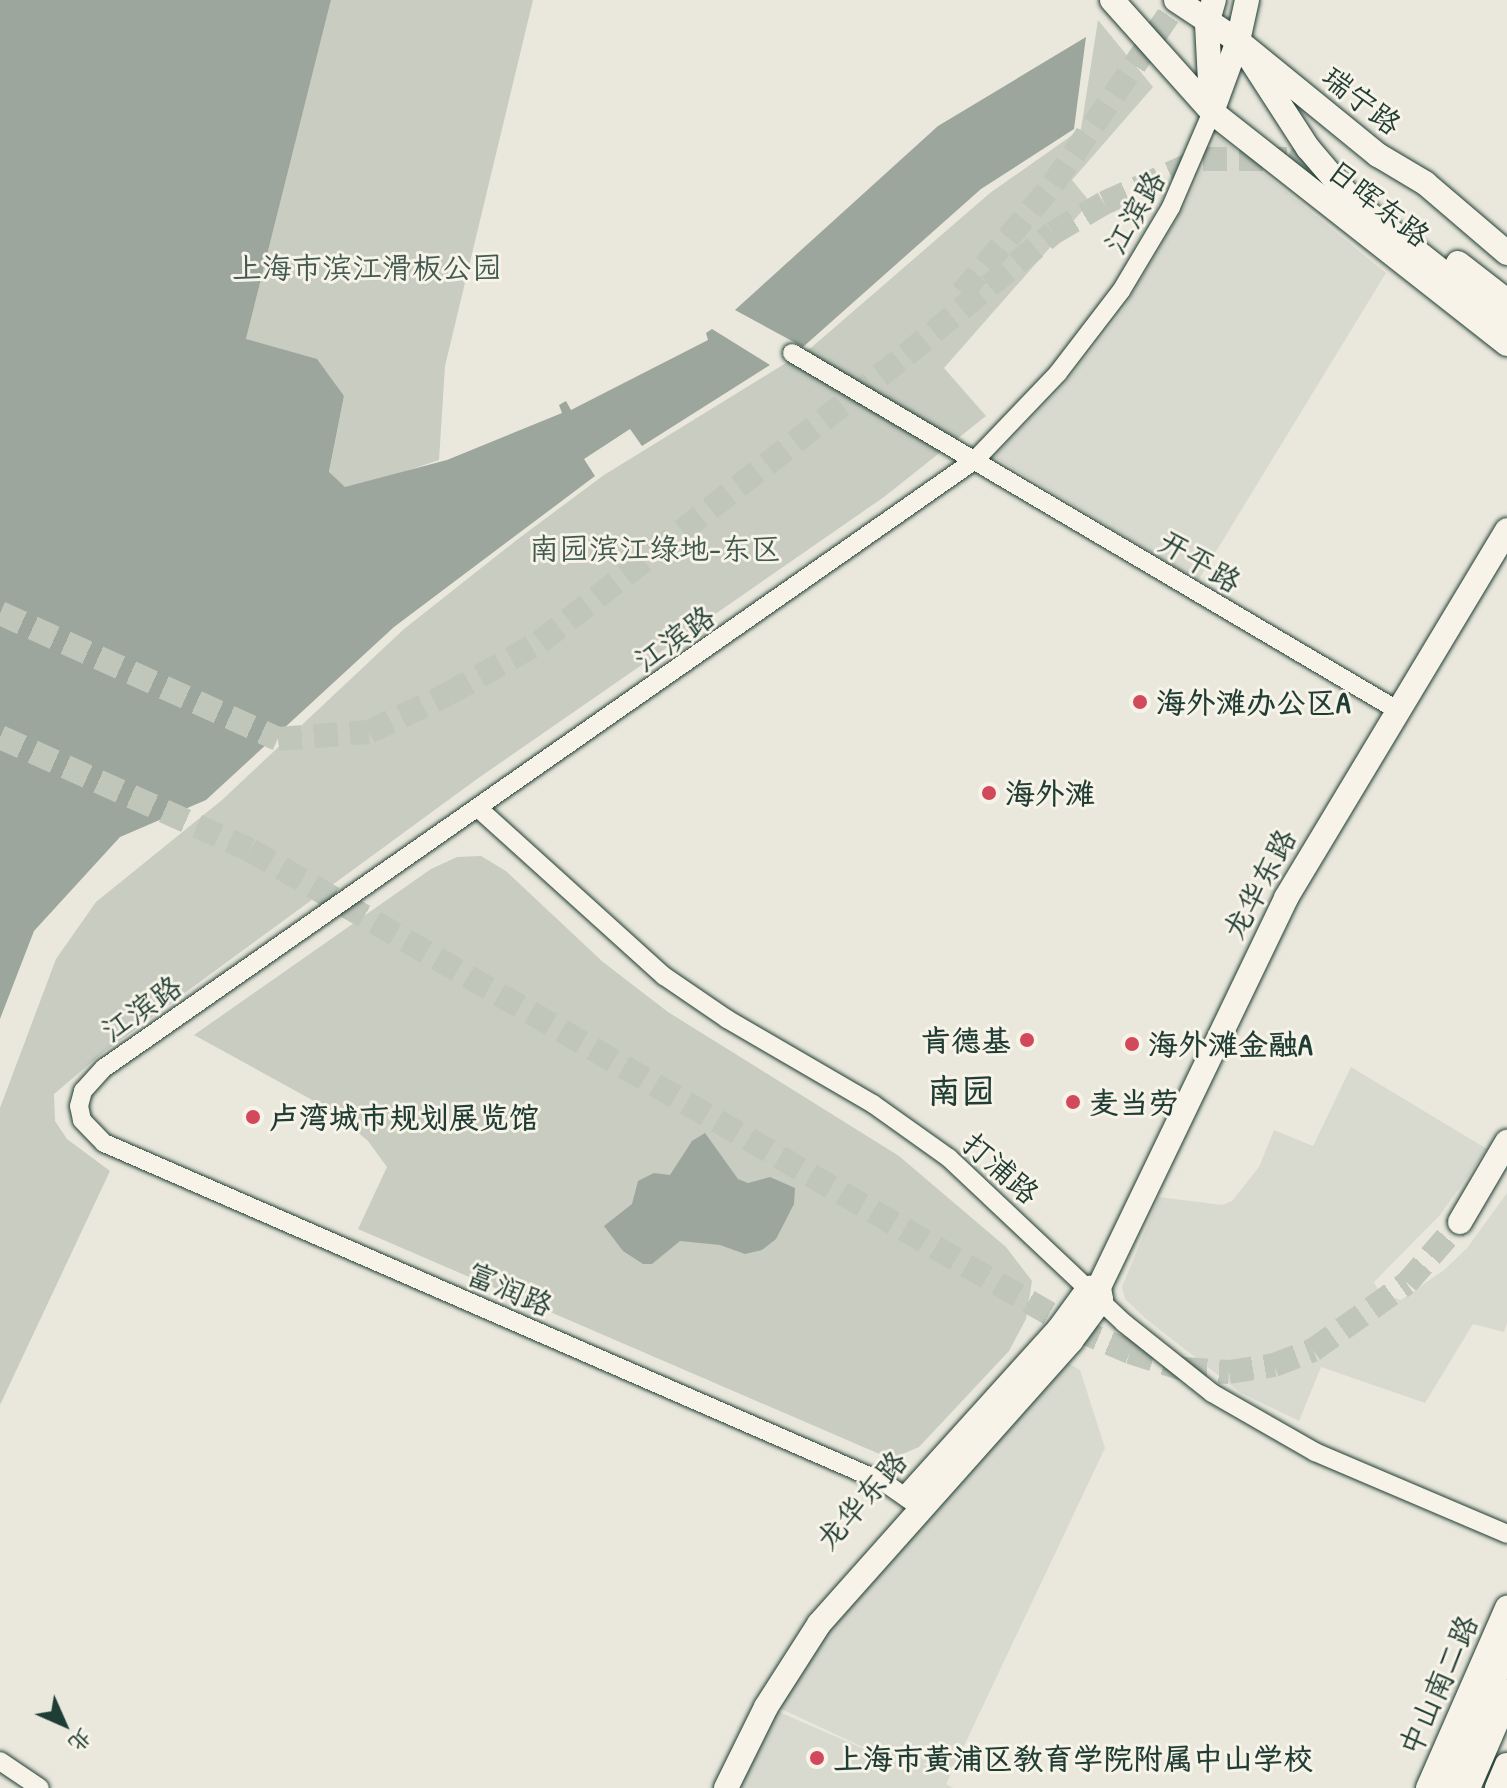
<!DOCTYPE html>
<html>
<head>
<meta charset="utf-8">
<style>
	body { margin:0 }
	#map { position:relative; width:1507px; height:1788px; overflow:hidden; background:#eae8dd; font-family:"Patrick Hand","LXGW WenKai TC",sans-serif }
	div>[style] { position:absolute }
	.built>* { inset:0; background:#d9dacf }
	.green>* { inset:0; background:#c8ccc1 }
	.water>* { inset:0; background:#9ca69c }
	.major-tunnel>* { height:24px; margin-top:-12px; transform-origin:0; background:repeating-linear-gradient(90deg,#c1c6bb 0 24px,transparent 0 36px) }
	.roads { filter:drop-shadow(0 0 2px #1f3d34) drop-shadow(0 0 2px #1f3d34) }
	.minor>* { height:18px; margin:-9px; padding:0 9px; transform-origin:9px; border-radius:9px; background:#f7f3e8 }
	.major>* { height:24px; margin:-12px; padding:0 12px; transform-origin:12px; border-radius:12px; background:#f7f3e8 }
	.highway>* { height:28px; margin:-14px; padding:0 14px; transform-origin:14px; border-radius:14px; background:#f7f3e8 }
	.dots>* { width:22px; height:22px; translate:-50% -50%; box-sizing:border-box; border:4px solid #f7f3e8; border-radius:50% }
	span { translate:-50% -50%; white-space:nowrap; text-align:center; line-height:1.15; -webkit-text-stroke:6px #f7f3e8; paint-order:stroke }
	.street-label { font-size:30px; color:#1f3d34 }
	.park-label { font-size:30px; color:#415a50 }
	.poi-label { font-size:30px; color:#1f3d34; font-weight:700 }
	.left { translate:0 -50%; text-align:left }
	.right { translate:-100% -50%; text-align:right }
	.quarter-label { font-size:34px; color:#1f3d34; font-weight:700 }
	.north { position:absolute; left:24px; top:1684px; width:80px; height:80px; -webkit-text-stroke:6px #f7f3e8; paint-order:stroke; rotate:135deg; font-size:22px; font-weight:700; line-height:32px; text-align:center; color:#1f3d34 }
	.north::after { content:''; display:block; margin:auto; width:28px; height:36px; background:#1f3d34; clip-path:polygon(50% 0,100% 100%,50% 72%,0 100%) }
</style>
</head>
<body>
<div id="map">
	<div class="built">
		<div style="clip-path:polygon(1217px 135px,1386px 273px,1198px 581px,994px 457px,1063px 386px,1123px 310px,1188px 200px)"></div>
		<div style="clip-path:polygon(1351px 1067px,1487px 1149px,1440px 1215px,1374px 1282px,1379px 1291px,1401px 1300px,1444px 1270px,1467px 1248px,1507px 1193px,1507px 1323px,1504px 1332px,1473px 1324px,1425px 1403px,1321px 1367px,1299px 1421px,1241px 1393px,1146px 1319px,1125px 1299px,1122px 1287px,1159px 1197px,1222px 1205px,1232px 1201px,1259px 1167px,1274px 1130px,1313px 1146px)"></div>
		<div style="clip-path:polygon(1063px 1360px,1080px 1370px,1105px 1448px,946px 1784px,953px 1788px,736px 1788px,777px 1711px,899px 1764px,777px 1707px,824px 1626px)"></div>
	</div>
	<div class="green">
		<div style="clip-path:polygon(331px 0,533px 0,445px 366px,439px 460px,356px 488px,345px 487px,329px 473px,344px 396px,246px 339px)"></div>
		<div style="clip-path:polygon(1098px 20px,1153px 87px,1072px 180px,1090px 202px,944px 368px,986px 416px,884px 497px,477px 779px,100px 1055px,54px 1094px,55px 1121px,67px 1139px,110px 1171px,0 1405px,0 1108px,56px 959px,96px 902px,222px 800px,404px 629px,518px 539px,604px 475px,812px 347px,990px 193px,1081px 129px)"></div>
		<div style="clip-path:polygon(481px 856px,506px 871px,603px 962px,668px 1012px,899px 1156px,1006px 1247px,1032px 1281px,1026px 1319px,1009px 1351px,919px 1447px,891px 1459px,358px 1229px,387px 1167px,368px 1141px,334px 1112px,194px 1035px,431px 869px,457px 857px)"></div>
	</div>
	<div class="water">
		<div style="clip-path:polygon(0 0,331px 0,246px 339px,317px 359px,344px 396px,329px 472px,345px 487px,447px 460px,562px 413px,559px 405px,566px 401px,571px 410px,708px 340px,706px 333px,712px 329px,770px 365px,642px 446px,630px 429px,584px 459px,595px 476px,394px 627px,206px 800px,120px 837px,34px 931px,0 1019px)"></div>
		<div style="clip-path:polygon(1086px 37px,1074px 129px,981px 189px,803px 347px,735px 310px,938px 126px)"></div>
		<div style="clip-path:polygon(705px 1133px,738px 1179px,748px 1183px,770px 1177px,795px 1188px,794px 1204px,776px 1239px,762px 1250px,745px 1254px,720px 1245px,680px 1241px,652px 1264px,643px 1264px,623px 1251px,604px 1226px,632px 1204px,638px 1181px,654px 1173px,670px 1175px,692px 1141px)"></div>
	</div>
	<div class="major-tunnel">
		<div style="left:962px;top:293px;width:142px;rotate:-50.1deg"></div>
		<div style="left:1053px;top:184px;width:223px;rotate:-55.6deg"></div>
		<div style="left:0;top:613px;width:305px;rotate:24.4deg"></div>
		<div style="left:278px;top:739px;width:91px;rotate:-4.4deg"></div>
		<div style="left:369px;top:732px;width:88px;rotate:-25.7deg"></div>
		<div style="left:448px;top:694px;width:106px;rotate:-29.5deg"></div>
		<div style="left:540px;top:642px;width:465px;rotate:-38.1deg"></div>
		<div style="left:906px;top:355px;width:191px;rotate:-39.7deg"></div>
		<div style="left:1053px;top:233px;width:59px;rotate:-30.5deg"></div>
		<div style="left:1104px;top:203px;width:108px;rotate:-24deg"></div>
		<div style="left:1203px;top:159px;width:84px"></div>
		<div style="left:1287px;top:159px;width:54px;rotate:22.8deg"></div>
		<div style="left:0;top:737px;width:274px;rotate:24.3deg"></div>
		<div style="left:250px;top:850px;width:955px;rotate:30.11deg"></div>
		<div style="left:1076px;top:1329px;width:59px;rotate:23.1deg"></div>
		<div style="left:1130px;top:1352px;width:56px;rotate:17.8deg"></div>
		<div style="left:1183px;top:1369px;width:46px;rotate:3.7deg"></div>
		<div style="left:1229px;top:1372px;width:46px;rotate:-8.8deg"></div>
		<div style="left:1274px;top:1365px;width:42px;rotate:-21deg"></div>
		<div style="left:1313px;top:1350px;width:115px;rotate:-35.5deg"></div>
		<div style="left:1407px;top:1283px;width:81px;rotate:-49deg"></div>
	</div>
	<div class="roads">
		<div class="minor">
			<div style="left:792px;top:353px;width:702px;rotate:30.54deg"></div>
			<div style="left:478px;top:808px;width:251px;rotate:42.1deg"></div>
			<div style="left:664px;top:976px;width:76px;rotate:34.3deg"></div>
			<div style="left:727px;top:1019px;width:169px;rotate:30.2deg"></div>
			<div style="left:873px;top:1104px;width:93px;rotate:35.4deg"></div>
			<div style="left:949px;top:1158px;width:241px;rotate:43.3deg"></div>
			<div style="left:1124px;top:1323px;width:112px;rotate:38.5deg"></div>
			<div style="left:1212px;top:1393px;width:119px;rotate:29.8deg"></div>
			<div style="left:1315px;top:1452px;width:209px;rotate:23.1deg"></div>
			<div style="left:918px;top:1506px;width:40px;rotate:-145.1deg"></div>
			<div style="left:885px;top:1483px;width:852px;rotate:-156.47deg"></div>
			<div style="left:104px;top:1143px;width:32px;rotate:-134deg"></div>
			<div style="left:82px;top:1120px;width:14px;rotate:-102deg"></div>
			<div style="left:79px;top:1106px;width:16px;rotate:-75deg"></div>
			<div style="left:83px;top:1091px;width:31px;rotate:-48deg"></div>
			<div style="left:104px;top:1068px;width:1062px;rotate:-34.92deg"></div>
			<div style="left:975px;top:460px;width:120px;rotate:-46.3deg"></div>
			<div style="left:1058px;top:373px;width:103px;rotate:-52.5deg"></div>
			<div style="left:1121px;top:291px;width:98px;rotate:-59.2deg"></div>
			<div style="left:1171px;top:207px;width:103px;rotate:-66.7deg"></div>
			<div style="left:0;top:1761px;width:48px;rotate:34deg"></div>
		</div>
		<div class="major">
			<div style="left:1112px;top:0;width:150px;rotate:48.2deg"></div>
			<div style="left:1212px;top:112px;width:375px;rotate:38.2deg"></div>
			<div style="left:1176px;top:0;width:74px;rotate:33.5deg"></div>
			<div style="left:1238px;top:41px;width:181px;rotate:39.2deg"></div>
			<div style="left:1378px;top:155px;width:55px;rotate:30.8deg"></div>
			<div style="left:1425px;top:183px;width:108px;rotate:40.5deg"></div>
			<div style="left:1251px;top:60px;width:105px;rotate:57.1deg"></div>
			<div style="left:1308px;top:148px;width:71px;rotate:49.6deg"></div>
			<div style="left:1354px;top:202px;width:195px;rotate:38.3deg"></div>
			<div style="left:1211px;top:100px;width:76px;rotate:-93deg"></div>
			<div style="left:1207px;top:24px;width:25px;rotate:-74deg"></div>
			<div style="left:1212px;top:112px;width:76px;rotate:-69.9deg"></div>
			<div style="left:1238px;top:41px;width:42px;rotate:-77.6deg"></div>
			<div style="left:1458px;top:263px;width:62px;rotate:37.8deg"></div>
			<div style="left:1460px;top:1222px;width:93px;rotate:-59.6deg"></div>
			<div style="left:910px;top:1494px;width:222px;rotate:-47.9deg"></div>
			<div style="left:1059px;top:1329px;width:51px;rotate:-53.8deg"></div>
			<div style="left:1089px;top:1288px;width:10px;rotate:-6deg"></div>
			<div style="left:726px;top:1788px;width:90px;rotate:-63.7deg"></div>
			<div style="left:766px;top:1707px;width:98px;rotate:-57.4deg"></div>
			<div style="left:819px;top:1624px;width:379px;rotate:-48.3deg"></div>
			<div style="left:1071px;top:1341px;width:51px;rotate:-53.8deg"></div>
			<div style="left:1101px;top:1300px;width:13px;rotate:-99deg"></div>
			<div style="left:1099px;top:1287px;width:432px;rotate:-64.3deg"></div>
			<div style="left:1286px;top:898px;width:429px;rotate:-59deg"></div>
			<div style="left:1428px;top:1788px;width:197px;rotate:-66.3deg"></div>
			<div style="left:1497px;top:1788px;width:25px;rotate:-67deg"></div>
		</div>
		<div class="highway">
			<div style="left:1443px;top:1788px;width:158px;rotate:-66deg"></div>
			<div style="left:1466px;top:1788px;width:103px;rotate:-66.7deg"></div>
		</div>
	</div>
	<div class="dots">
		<div style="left:1140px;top:702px;background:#d1495b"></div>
		<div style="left:989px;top:793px;background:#d1495b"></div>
		<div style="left:1027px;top:1040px;background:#d1495b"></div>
		<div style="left:1132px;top:1044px;background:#d1495b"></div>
		<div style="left:1073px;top:1102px;background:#d1495b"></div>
		<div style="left:253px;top:1117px;background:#d1495b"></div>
		<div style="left:817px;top:1758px;background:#d1495b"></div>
	</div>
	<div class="street-label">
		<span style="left:1362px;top:100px;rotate:38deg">瑞宁路</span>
		<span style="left:1379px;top:203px;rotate:38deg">日晖东路</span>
		<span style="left:1134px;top:212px;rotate:-60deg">江滨路</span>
		<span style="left:1200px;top:561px;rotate:31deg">开平路</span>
		<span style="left:674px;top:638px;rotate:-35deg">江滨路</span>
		<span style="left:1259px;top:884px;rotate:-62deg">龙华东路</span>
		<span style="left:141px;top:1008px;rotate:-35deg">江滨路</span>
		<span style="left:1001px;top:1168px;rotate:41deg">打浦路</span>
		<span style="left:510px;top:1289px;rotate:23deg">富润路</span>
		<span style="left:861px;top:1500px;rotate:-49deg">龙华东路</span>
		<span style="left:1438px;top:1685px;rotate:-66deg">中山南二路</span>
	</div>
	<div class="park-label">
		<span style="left:367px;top:267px">上海市滨江滑板公园</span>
		<span style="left:655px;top:548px">南园滨江绿地-东区</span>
	</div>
	<div class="poi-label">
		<span class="left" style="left:1156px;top:702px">海外滩办公区A</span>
		<span class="left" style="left:1005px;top:793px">海外滩</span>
		<span class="right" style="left:1011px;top:1040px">肯德基</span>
		<span class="left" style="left:1148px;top:1044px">海外滩金融A</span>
		<span class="left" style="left:1089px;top:1102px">麦当劳</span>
		<span class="left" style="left:269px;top:1117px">卢湾城市规划展览馆</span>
		<span class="left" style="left:833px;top:1758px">上海市黄浦区教育学院附属中山学校</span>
	</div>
	<div class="quarter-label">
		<span style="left:961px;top:1092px">南园</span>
	</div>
	<div class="north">北</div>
</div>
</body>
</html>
